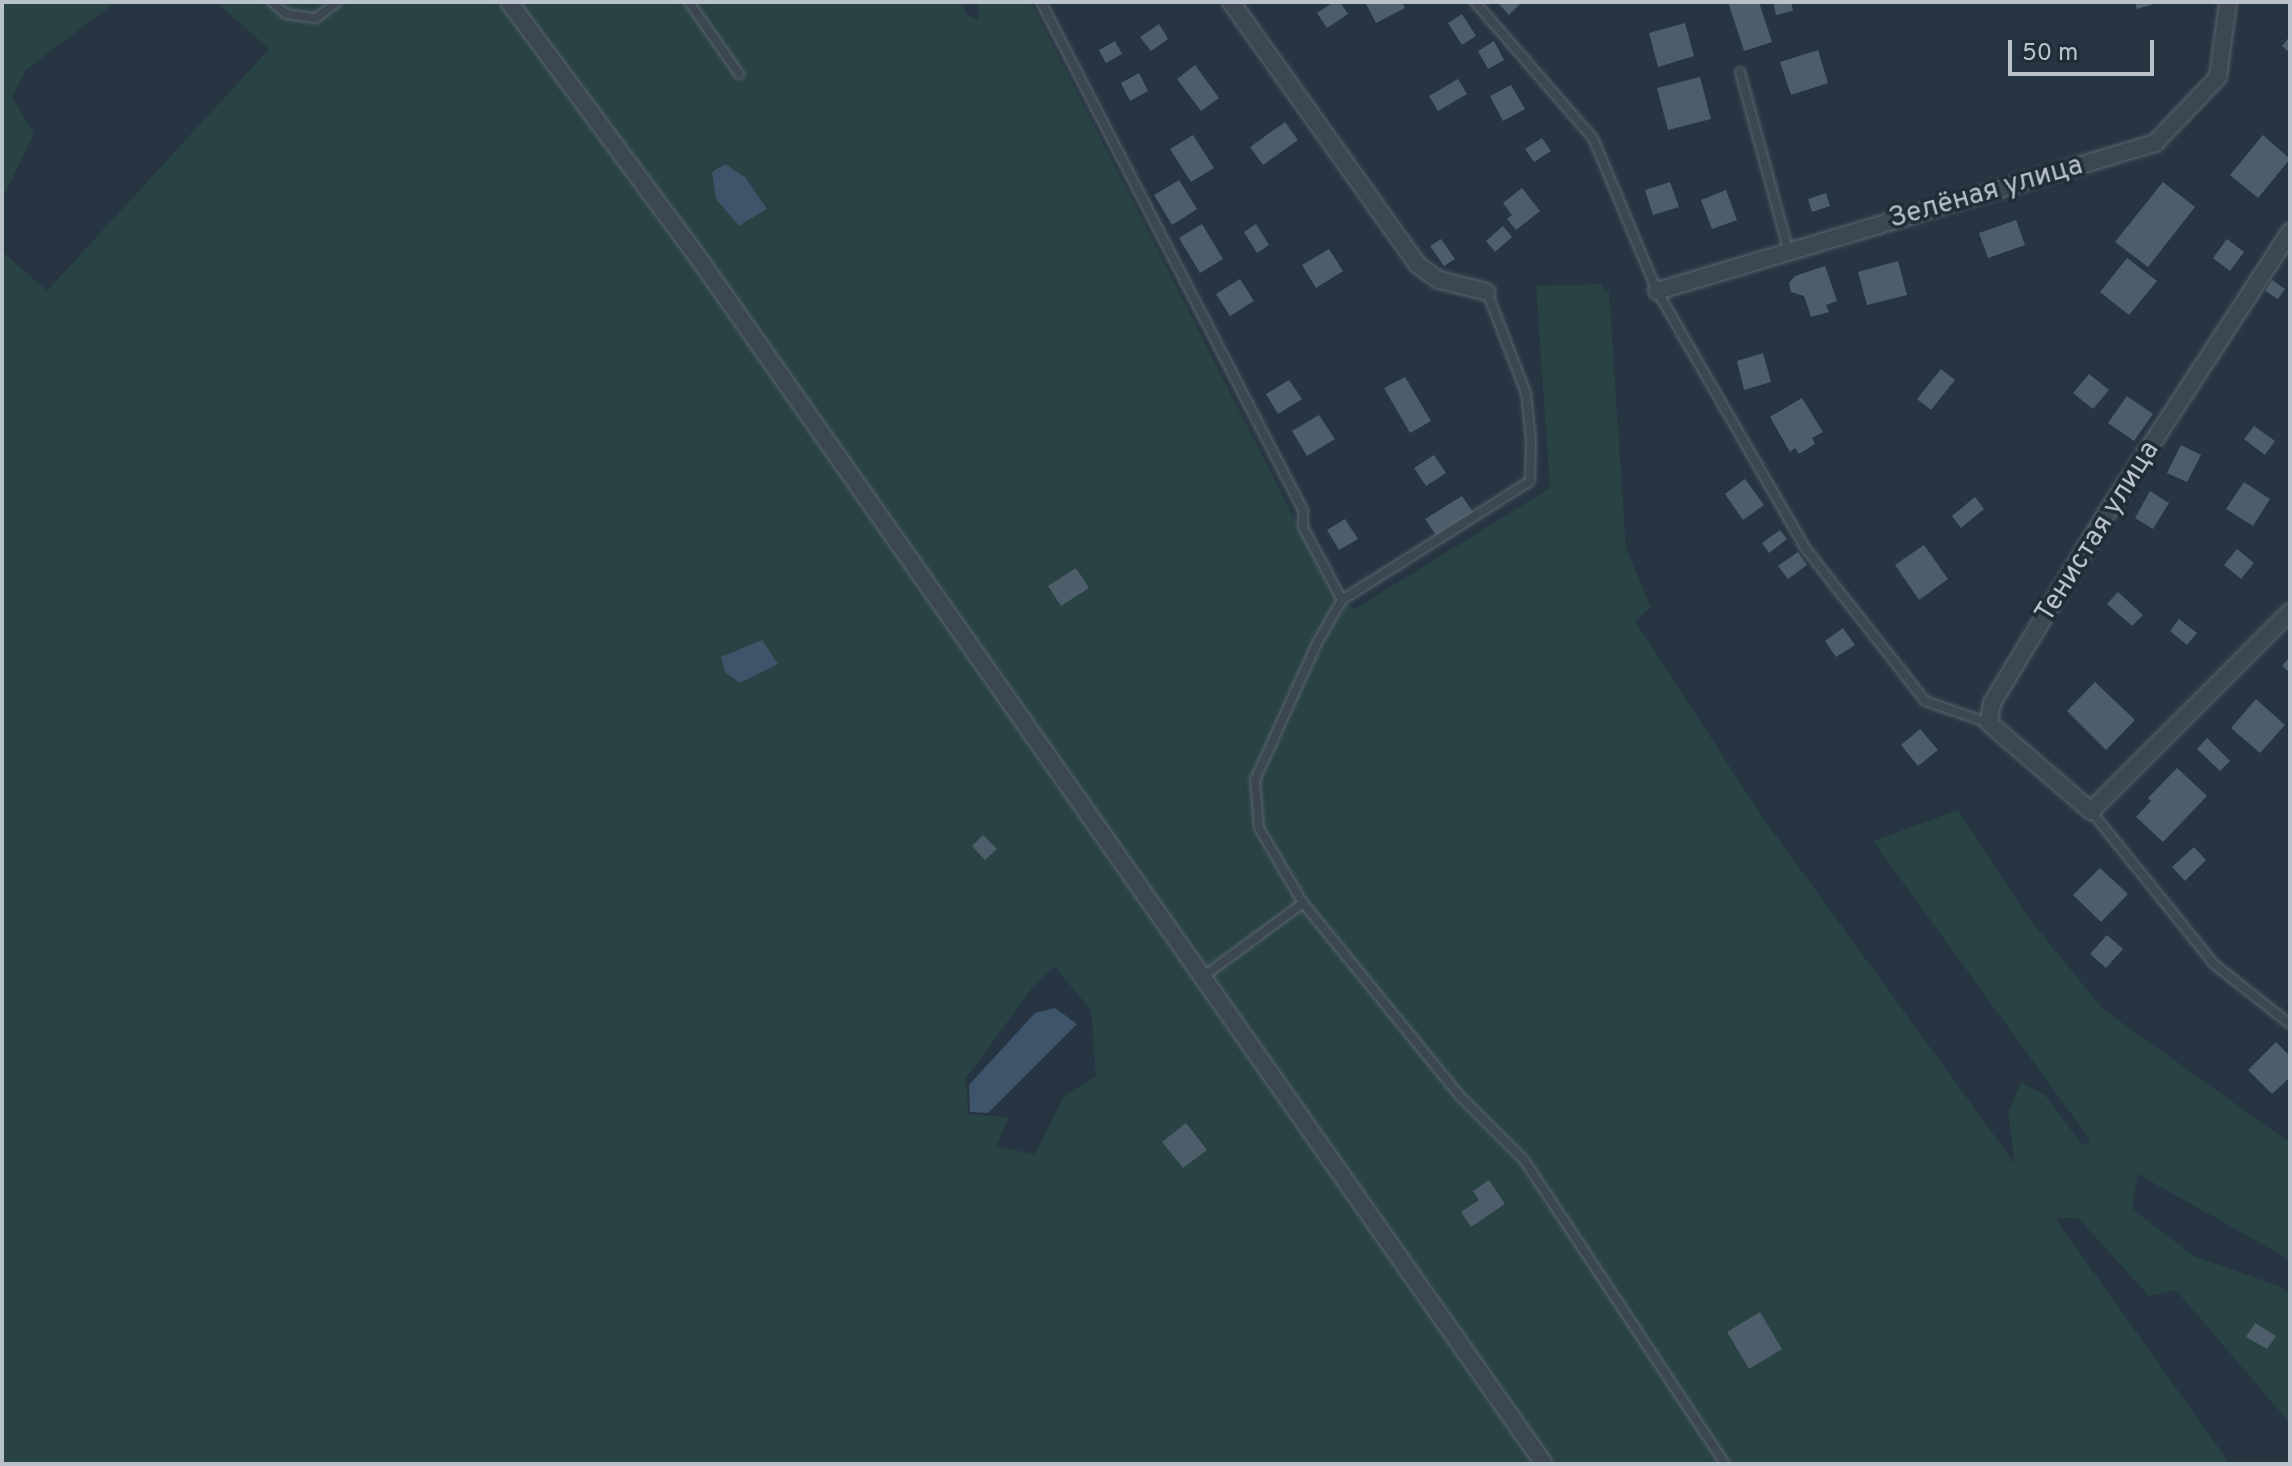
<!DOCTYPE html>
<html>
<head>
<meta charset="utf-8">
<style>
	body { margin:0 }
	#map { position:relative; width:2292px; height:1466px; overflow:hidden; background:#273542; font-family:Overpass,sans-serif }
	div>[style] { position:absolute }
	.green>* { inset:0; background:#294243 }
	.water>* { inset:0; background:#3e546a }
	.building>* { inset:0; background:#4d5d6a }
	.roads { filter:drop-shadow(0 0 2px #5a656f) drop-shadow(0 0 2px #5a656f) }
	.lane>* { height:8px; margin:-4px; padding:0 4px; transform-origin:4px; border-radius:4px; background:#3c4751 }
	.street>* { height:16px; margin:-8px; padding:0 8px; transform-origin:8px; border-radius:8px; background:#3c4751 }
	span { translate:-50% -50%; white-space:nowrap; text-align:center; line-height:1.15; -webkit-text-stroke:7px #202c37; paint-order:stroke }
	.street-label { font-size:28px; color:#b9c2cb }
	.frame { position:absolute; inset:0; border:4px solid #b9c2cb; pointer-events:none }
	.scale { position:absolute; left:2008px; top:40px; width:146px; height:36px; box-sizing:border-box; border:4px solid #b9c2cb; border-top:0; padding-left:10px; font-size:24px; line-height:28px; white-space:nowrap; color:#b9c2cb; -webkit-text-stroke:6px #202c37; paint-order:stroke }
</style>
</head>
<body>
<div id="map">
	<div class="green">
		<div style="clip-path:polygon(2px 2px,116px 2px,26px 70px,12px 97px,34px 133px,2px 200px)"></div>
		<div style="clip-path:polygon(evenodd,216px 2px,962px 2px,966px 14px,979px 21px,977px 2px,1031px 2px,1332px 592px,1355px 609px,1550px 488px,1536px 286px,1602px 284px,1604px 291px,1609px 292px,1626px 548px,1651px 607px,1635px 621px,1763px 818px,2015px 1164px,2008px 1113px,2021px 1082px,2045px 1095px,2083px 1146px,2090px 1140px,1873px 841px,1958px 810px,2030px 920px,2104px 1010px,2290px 1143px,2290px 1260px,2138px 1174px,2132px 1209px,2194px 1256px,2281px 1287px,2290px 1296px,2290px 1423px,2176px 1290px,2149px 1296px,2078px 1218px,2055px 1218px,2230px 1464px,2px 1464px,2px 251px,47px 291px,269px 49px,216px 2px,1054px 966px,1091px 1010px,1096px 1076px,1064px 1096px,1035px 1154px,996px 1147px,1009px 1117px,968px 1114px,966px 1078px,1033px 987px,1054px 966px)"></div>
	</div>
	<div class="water">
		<div style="clip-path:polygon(725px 164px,745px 177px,767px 209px,739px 226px,716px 199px,712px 172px)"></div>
		<div style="clip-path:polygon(762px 640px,778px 664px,740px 683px,725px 672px,721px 657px)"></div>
		<div style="clip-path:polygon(1055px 1008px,1077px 1024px,988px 1113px,970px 1112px,969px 1085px,1035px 1013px)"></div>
	</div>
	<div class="building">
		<div style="clip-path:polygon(1334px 2px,1340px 2px,1348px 14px,1327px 28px,1317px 13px)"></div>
		<div style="clip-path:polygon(1365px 2px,1402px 2px,1405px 8px,1376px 23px)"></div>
		<div style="clip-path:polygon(1497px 2px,1522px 2px,1509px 15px)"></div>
		<div style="clip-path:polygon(1728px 2px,1759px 2px,1772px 42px,1744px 51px)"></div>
		<div style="clip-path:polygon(1773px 2px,1791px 2px,1793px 11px,1776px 15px)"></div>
		<div style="clip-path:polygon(2135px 2px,2157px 2px,2157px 3px,2137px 9px)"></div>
		<div style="clip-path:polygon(1462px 14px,1476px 36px,1462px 45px,1448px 23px)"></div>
		<div style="clip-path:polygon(1685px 23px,1694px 56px,1658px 67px,1649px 33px)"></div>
		<div style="clip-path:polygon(1159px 24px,1168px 39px,1151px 51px,1140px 37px)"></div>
		<div style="clip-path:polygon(2290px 36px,2290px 53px,2282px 46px)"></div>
		<div style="clip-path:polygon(1115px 41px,1122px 54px,1106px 63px,1099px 50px)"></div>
		<div style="clip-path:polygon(1494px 41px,1504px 60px,1488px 69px,1478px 51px)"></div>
		<div style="clip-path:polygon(1818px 50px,1828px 83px,1791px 95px,1780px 62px)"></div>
		<div style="clip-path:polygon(1195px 65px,1219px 98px,1201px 111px,1177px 79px)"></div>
		<div style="clip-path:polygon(1139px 73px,1148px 91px,1130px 101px,1121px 83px)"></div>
		<div style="clip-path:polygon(1700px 77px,1711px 119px,1668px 130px,1657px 88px)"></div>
		<div style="clip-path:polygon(1458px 79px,1467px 94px,1438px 111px,1429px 96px)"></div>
		<div style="clip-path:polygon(1511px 85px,1525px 109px,1503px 121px,1490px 96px)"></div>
		<div style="clip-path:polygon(1285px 122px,1298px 140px,1263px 165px,1250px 147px)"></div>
		<div style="clip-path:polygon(1193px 135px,1214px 168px,1191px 182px,1170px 149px)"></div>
		<div style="clip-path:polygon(2263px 135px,2290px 159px,2258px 198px,2230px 175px)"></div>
		<div style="clip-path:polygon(1542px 138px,1551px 151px,1534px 162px,1525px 149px)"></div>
		<div style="clip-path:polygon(1179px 180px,1197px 209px,1172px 225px,1154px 195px)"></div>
		<div style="clip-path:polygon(1670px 182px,1679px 207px,1653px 215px,1645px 190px)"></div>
		<div style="clip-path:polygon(2163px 182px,2195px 207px,2148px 267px,2115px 242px)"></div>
		<div style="clip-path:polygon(1522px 188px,1540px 211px,1516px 230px,1507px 219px,1512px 215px,1503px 203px)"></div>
		<div style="clip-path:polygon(1726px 190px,1737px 220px,1712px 229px,1701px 200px)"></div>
		<div style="clip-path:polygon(1826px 193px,1830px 206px,1812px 212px,1808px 199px)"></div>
		<div style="clip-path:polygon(2016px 220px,2025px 245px,1988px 258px,1979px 233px)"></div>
		<div style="clip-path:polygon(1202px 224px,1223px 259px,1200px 273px,1179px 238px)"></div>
		<div style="clip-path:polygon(1256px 224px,1269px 245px,1257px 253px,1244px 232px)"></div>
		<div style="clip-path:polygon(1503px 226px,1512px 237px,1495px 252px,1486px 241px)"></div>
		<div style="clip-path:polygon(1441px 239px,1455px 259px,1444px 266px,1430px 246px)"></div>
		<div style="clip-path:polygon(2227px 239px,2244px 252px,2230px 271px,2213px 258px)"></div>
		<div style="clip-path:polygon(1329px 249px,1343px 271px,1316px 288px,1302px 265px)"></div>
		<div style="clip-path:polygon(2127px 258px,2157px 281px,2129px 315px,2100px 292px)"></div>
		<div style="clip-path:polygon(1898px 261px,1907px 295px,1867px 305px,1858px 272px)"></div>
		<div style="clip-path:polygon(1825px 266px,1837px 301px,1826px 305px,1829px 312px,1811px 317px,1804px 296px,1791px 292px,1789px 283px,1795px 276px)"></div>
		<div style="clip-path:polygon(1240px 279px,1254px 301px,1230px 316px,1216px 294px)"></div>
		<div style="clip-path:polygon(2272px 280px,2285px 289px,2278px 299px,2265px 291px)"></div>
		<div style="clip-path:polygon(1763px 353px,1771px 382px,1744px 390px,1737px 361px)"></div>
		<div style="clip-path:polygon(1941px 369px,1955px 380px,1931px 410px,1917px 399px)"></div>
		<div style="clip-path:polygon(2089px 374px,2109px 390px,2093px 409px,2073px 393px)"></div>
		<div style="clip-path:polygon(1405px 377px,1431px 421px,1410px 433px,1384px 388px)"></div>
		<div style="clip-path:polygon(1289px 380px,1302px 399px,1278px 414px,1266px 394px)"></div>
		<div style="clip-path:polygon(2127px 396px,2153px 414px,2134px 441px,2108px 423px)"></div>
		<div style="clip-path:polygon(1802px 398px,1823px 432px,1812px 438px,1815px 444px,1799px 454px,1795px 448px,1790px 452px,1770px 417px)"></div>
		<div style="clip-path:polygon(1319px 415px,1335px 439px,1307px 456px,1292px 431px)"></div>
		<div style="clip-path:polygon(2254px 426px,2275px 441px,2265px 455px,2244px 439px)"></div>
		<div style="clip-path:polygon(2181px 445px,2201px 455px,2187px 482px,2167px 473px)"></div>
		<div style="clip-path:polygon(1434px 455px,1446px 473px,1426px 486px,1414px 468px)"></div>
		<div style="clip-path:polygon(1745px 479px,1764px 505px,1743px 520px,1725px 494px)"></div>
		<div style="clip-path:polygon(2244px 482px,2270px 499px,2253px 526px,2226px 509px)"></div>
		<div style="clip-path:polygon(2150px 491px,2169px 503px,2153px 529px,2135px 518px)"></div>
		<div style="clip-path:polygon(1462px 496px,1473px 512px,1436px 535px,1425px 519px)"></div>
		<div style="clip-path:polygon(1975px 497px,1984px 509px,1961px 528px,1952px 516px)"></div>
		<div style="clip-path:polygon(1345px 519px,1358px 539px,1339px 550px,1327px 530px)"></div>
		<div style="clip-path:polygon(1780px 530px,1787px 539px,1769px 553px,1762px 543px)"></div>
		<div style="clip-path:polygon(1924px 545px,1948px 579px,1919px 600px,1895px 565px)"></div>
		<div style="clip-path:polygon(2237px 549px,2254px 563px,2241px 579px,2224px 565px)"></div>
		<div style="clip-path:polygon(1798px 552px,1807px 565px,1788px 579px,1778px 566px)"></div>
		<div style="clip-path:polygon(1076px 568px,1089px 588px,1061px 606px,1048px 586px)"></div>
		<div style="clip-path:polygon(2118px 592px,2143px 615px,2132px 626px,2107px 604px)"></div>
		<div style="clip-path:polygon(2179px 619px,2197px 633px,2187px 645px,2170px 631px)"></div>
		<div style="clip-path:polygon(1843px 628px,1855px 645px,1836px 657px,1825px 641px)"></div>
		<div style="clip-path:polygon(2290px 657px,2290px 673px,2282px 666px)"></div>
		<div style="clip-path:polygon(2095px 682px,2135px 720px,2106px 750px,2067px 711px)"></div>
		<div style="clip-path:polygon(2256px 699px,2285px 725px,2260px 753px,2231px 728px)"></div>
		<div style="clip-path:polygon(1920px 729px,1938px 750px,1918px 766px,1901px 745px)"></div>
		<div style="clip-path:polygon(2207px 738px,2230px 761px,2220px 771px,2197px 749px)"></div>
		<div style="clip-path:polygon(2177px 768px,2207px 796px,2163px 842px,2136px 817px,2151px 801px,2148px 798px)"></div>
		<div style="clip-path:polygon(983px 835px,997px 849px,985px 860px,972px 846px)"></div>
		<div style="clip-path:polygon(2194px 847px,2206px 860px,2185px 881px,2172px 867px)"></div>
		<div style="clip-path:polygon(2100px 868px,2128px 894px,2101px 922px,2073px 895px)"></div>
		<div style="clip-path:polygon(2107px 935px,2123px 949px,2106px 968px,2090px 954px)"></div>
		<div style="clip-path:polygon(2276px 1042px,2290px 1056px,2290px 1077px,2272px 1094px,2248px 1070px)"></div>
		<div style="clip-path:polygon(1186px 1123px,1207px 1150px,1183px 1168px,1162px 1142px)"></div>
		<div style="clip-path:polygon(1489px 1180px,1505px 1204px,1471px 1227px,1461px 1212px,1479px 1200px,1473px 1191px)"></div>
		<div style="clip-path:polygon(1760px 1312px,1782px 1349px,1749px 1369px,1727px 1332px)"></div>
		<div style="clip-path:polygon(2255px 1323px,2276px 1336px,2267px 1349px,2246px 1337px)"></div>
	</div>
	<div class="roads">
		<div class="lane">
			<div style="left:272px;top:2px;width:18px;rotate:41deg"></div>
			<div style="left:286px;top:14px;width:30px;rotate:8deg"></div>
			<div style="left:316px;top:18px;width:26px;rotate:-37deg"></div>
			<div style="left:689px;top:2px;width:88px;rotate:55.2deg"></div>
			<div style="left:1041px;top:2px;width:572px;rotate:62.72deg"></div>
			<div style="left:1303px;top:510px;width:17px;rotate:90deg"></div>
			<div style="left:1303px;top:527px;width:83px;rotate:61.9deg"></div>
			<div style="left:1475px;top:2px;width:180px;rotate:49.1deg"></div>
			<div style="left:1593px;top:138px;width:166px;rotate:67.3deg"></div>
			<div style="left:1657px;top:291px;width:298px;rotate:60deg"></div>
			<div style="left:1806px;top:549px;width:193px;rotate:51.9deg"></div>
			<div style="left:1925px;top:701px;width:68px;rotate:19deg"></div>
			<div style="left:1740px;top:72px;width:187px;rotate:74.8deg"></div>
			<div style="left:2091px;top:811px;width:196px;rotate:51.2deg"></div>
			<div style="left:2214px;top:964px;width:97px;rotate:38.3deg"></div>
			<div style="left:1303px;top:903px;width:247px;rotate:50.9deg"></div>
			<div style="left:1459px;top:1095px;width:92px;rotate:45deg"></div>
			<div style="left:1524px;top:1160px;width:364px;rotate:56.5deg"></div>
			<div style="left:1204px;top:976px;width:123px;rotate:-36.4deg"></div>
			<div style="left:1303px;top:903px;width:87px;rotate:-120.4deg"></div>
			<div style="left:1259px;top:828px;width:48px;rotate:-94.8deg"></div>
			<div style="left:1255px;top:780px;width:153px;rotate:-65.6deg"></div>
			<div style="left:1318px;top:641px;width:48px;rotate:-59.7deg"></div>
			<div style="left:1342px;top:600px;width:222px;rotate:-32.3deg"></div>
			<div style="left:1530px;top:481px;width:41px;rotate:-88.6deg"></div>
			<div style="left:1531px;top:440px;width:47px;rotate:-96.1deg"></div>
			<div style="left:1526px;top:393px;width:108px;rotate:-111.1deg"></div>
		</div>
		<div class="street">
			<div style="left:509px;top:2px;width:316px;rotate:53.5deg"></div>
			<div style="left:697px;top:256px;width:1475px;rotate:54.96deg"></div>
			<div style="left:1231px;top:2px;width:323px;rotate:54.6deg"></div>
			<div style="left:1418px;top:265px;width:26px;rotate:36deg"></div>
			<div style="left:1439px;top:280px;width:49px;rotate:14deg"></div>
			<div style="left:2290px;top:232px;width:339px;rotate:123.1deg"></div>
			<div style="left:2105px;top:516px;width:218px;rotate:121.1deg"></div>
			<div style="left:1992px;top:703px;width:20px;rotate:99deg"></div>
			<div style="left:1989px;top:723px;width:135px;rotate:40.8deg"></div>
			<div style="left:2091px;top:811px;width:281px;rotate:-45deg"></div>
			<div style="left:1657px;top:291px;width:520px;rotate:-16.55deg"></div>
			<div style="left:2155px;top:143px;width:91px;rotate:-46.3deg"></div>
			<div style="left:2218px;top:77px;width:76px;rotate:-82.4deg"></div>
		</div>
	</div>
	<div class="street-label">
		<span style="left:1986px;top:193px;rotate:-16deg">Зелёная улица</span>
		<span style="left:2098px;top:532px;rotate:-58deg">Тенистая улица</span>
	</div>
	<div class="frame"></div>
	<div class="scale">50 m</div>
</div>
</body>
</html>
